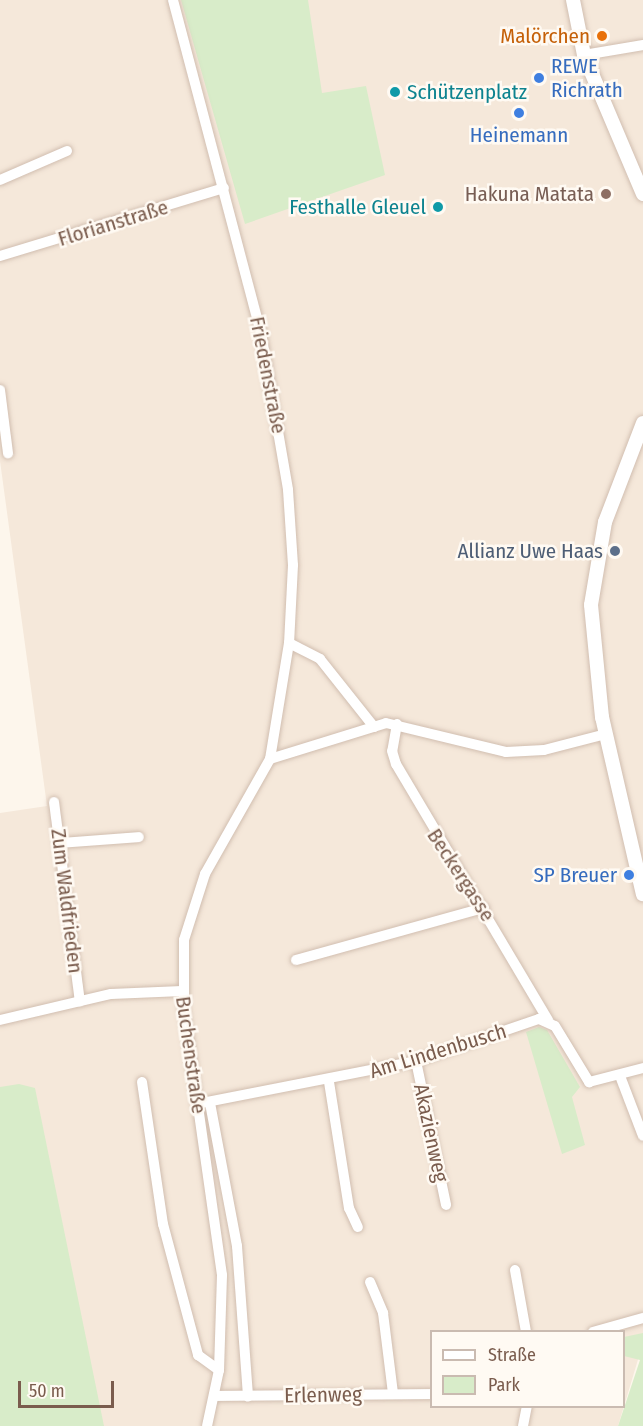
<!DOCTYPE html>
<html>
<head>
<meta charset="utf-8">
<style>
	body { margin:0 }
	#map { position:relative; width:643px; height:1426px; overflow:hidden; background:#fdf6ec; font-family:"Fira Sans Condensed",sans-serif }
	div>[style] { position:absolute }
	.residential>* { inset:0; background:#f5e8da }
	.green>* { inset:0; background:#d8ecc9 }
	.roads { filter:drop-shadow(0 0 2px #d1beb0) drop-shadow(0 0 2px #d1beb0) }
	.street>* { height:10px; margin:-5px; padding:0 5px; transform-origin:5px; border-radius:5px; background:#fff }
	.secondary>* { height:14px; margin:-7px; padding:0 7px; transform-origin:7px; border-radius:7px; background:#fff }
	.dots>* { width:16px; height:16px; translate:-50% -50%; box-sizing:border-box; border:3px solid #fffaf3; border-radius:50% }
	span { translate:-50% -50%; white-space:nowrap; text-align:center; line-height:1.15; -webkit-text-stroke:5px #fffaf3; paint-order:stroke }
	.food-label { font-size:21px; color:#c56008 }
	.right { translate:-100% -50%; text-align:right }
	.shop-label { font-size:21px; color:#366cbe }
	.left { translate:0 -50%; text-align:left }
	.culture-label { font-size:21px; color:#0d838f }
	.education-label { font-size:21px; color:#785e54 }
	.street-label { font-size:21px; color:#7a5c4d }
	.service-label { font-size:21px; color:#4e5e75 }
	.legend { position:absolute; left:430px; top:1330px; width:195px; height:78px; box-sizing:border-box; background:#fffaf3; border:2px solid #cabbb1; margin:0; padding:8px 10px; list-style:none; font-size:18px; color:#7a5c4d }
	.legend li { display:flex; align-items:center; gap:12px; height:30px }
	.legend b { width:30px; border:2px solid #cabbb1 }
	.scale { position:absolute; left:18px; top:1381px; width:96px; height:27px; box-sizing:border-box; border:3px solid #7a5c4d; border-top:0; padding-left:8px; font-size:18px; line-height:21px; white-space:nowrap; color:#7a5c4d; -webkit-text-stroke:4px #fffaf3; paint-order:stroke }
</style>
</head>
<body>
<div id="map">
	<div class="residential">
		<div style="clip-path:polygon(evenodd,0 0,643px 0,643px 1343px,618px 1426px,0 1426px,0 813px,47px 806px,0 461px,0 0,432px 1332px,624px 1332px,624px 1406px,432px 1406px,432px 1332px)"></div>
	</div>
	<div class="green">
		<div style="clip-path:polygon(181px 0,308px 0,322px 93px,366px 86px,385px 175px,245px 224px)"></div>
		<div style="clip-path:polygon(539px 1027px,547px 1030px,580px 1087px,572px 1097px,585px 1145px,562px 1154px,526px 1032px)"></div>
		<div style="clip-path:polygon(19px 1084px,35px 1088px,104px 1426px,0 1426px,0 1087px)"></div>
		<div style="clip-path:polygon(643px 1333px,643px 1426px,618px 1426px,640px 1360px,624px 1356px,624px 1337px)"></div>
	</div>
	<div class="roads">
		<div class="street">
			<div style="left:173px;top:0;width:344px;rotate:75.2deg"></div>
			<div style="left:261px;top:333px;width:159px;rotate:80.2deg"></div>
			<div style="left:288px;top:490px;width:75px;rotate:86.2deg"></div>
			<div style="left:293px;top:565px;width:78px;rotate:92.9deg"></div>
			<div style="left:289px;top:643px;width:118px;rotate:99.3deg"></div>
			<div style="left:270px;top:759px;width:132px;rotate:119.5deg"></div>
			<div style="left:205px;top:874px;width:69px;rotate:107.7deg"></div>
			<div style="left:184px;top:940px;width:68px;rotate:90deg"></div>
			<div style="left:184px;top:1008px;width:270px;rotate:81.9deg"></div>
			<div style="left:222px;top:1275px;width:95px;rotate:91.8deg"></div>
			<div style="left:219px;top:1370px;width:57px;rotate:102.1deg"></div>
			<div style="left:584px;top:55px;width:60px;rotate:-9.6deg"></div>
			<div style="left:0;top:180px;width:73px;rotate:-23.4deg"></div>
			<div style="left:0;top:256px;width:234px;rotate:-16.9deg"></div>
			<div style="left:0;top:390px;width:64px;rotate:82.8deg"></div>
			<div style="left:289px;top:643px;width:35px;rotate:27deg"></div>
			<div style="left:320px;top:659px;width:87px;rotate:51.5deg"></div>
			<div style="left:397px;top:724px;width:27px;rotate:100deg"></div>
			<div style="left:392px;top:751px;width:14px;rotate:73deg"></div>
			<div style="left:396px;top:764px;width:298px;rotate:59.3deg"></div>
			<div style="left:270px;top:759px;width:121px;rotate:-17.2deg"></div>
			<div style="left:386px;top:723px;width:123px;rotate:13.6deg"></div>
			<div style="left:506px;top:752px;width:38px;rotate:-3deg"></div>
			<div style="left:544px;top:750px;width:64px;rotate:-14.5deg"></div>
			<div style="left:54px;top:802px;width:201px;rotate:82.6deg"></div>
			<div style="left:60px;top:843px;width:79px;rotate:-4.3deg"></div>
			<div style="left:296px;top:960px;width:195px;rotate:-15.5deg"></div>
			<div style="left:0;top:1020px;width:114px;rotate:-13.2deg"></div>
			<div style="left:111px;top:994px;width:71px;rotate:-2.4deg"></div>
			<div style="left:416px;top:1061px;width:147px;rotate:78.2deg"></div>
			<div style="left:620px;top:1076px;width:64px;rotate:69deg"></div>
			<div style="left:142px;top:1082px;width:144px;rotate:81.6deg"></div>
			<div style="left:163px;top:1224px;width:136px;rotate:75deg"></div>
			<div style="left:198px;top:1355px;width:26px;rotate:36deg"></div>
			<div style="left:329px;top:1082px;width:128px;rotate:81deg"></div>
			<div style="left:349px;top:1208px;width:21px;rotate:65deg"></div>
			<div style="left:210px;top:1103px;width:146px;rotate:79.3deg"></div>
			<div style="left:237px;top:1246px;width:151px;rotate:85.8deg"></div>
			<div style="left:197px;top:1104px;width:223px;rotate:-11.1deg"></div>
			<div style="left:416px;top:1061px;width:130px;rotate:-18.9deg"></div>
			<div style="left:539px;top:1019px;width:17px;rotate:24deg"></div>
			<div style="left:555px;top:1026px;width:66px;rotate:58.7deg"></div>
			<div style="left:589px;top:1082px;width:56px;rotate:-14.5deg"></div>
			<div style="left:515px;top:1270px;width:63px;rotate:79.9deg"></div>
			<div style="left:370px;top:1282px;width:34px;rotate:67deg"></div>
			<div style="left:383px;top:1313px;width:81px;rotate:82.9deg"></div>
			<div style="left:593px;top:1332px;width:52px;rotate:-15.6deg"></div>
			<div style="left:215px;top:1396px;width:217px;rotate:-0.5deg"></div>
			<div style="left:523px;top:1426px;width:20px;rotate:-79deg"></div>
		</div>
		<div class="secondary">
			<div style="left:573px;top:0;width:56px;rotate:78.7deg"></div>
			<div style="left:584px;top:55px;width:151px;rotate:67deg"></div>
			<div style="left:643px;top:423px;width:106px;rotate:111deg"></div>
			<div style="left:605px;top:522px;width:84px;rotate:99.6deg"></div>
			<div style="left:591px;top:605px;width:113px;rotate:84.4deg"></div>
			<div style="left:602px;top:717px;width:182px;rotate:77deg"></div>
		</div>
	</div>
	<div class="dots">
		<div style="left:602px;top:36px;background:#e8710a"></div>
		<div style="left:539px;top:78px;background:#3f7fe0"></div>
		<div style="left:395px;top:92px;background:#0f9aa8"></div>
		<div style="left:519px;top:113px;background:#3f7fe0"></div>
		<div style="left:606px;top:194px;background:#8d6e63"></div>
		<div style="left:438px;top:207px;background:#0f9aa8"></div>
		<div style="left:615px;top:551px;background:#5c6f8a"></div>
		<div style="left:629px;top:875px;background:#3f7fe0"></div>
	</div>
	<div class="food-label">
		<span class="right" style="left:590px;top:36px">Malörchen</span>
	</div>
	<div class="shop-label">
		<span class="left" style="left:551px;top:78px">REWE<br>Richrath</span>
		<span style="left:519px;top:135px">Heinemann</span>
		<span class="right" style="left:617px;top:875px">SP Breuer</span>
	</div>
	<div class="culture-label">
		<span class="left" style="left:407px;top:92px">Schützenplatz</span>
		<span class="right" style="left:426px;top:207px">Festhalle Gleuel</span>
	</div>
	<div class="education-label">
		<span class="right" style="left:594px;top:194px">Hakuna Matata</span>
	</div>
	<div class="street-label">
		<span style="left:113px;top:223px;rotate:-17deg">Florianstraße</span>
		<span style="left:268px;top:375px;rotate:79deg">Friedenstraße</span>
		<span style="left:461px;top:875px;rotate:57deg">Beckergasse</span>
		<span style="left:67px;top:901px;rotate:83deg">Zum Waldfrieden</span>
		<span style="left:438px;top:1051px;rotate:-17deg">Am Lindenbusch</span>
		<span style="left:191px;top:1055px;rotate:82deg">Buchenstraße</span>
		<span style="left:431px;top:1133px;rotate:78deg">Akazienweg</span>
		<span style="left:323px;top:1395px;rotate:-1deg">Erlenweg</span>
	</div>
	<div class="service-label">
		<span class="right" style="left:603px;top:551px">Allianz Uwe Haas</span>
	</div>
	<ul class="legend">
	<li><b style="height:8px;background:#fff"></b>Straße</li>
	<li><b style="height:16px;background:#d8ecc9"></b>Park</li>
	</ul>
	<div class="scale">50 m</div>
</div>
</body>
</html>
